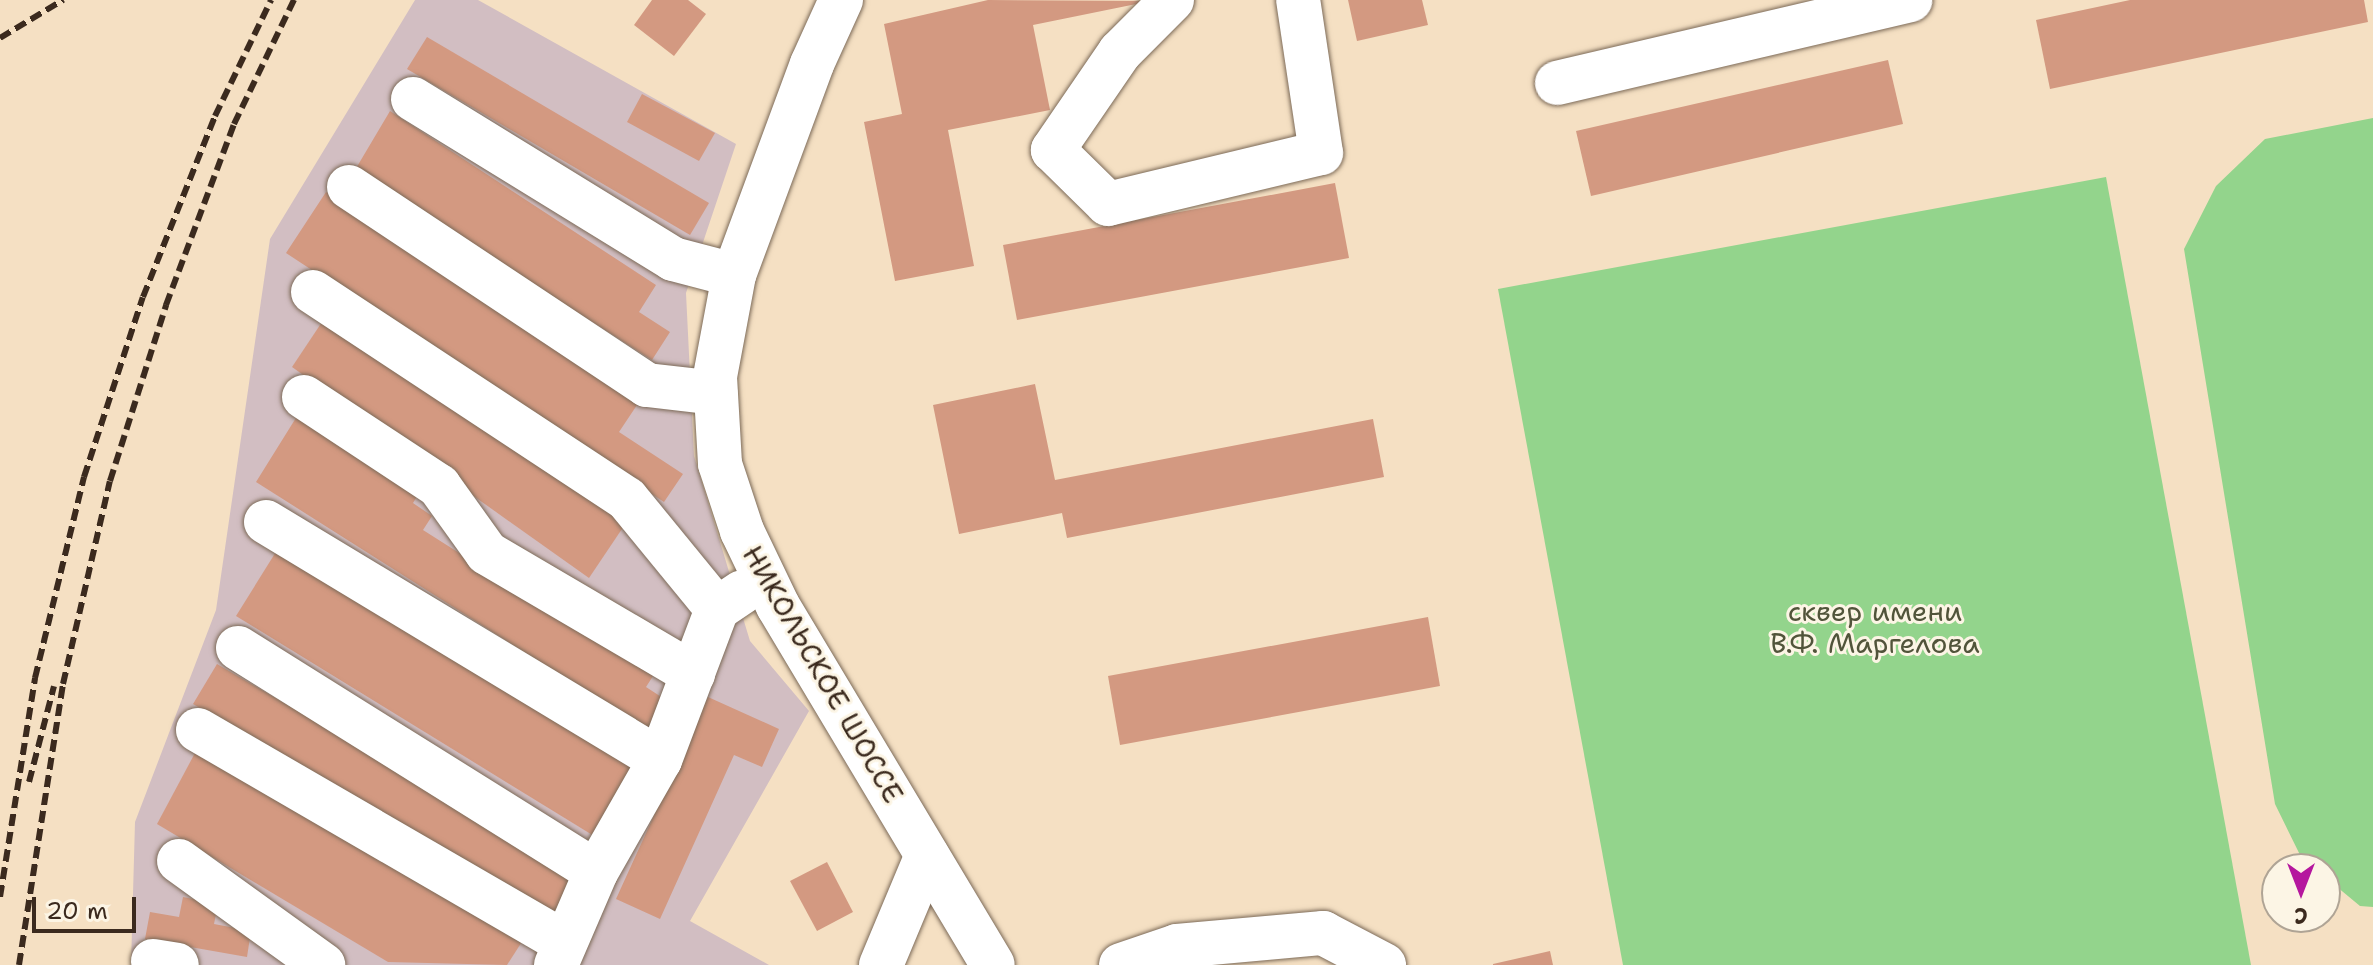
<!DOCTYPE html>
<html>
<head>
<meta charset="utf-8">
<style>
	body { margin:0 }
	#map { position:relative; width:2373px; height:965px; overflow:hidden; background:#f5e0c3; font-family:"Shantell Sans",sans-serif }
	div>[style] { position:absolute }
	.industrial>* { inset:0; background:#d2bec2 }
	.green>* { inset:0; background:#93d48c }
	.building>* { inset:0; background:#d39981 }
	.roads { filter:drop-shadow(0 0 2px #7c6a58) drop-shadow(0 0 2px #7c6a58) }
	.minor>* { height:44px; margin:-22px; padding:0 22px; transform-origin:22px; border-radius:22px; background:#fff }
	.rail>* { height:6px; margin-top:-3px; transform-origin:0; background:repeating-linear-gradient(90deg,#3b2a1e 0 12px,transparent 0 18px) }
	span { translate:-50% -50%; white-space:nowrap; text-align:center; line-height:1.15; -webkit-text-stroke:6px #fcf5e5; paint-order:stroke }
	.park-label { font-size:28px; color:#51543a }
	.street-label { font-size:28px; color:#3b2a1e }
	.north { position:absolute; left:2261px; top:853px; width:80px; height:80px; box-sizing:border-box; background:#fcf5e5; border:2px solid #afa495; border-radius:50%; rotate:180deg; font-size:22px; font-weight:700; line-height:32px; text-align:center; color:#3b2a1e }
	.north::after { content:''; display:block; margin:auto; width:28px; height:36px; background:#b5179e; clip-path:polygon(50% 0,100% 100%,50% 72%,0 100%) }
	.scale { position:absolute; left:32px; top:897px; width:104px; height:36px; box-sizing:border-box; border:4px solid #3b2a1e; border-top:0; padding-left:10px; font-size:24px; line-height:28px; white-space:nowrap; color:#3b2a1e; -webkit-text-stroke:6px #fcf5e5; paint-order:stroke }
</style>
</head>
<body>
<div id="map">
	<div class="industrial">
		<div style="clip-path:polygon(415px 0,478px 0,736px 144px,686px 293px,694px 456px,750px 641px,809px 711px,690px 921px,769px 965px,131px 965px,135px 822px,216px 610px,270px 239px)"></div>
	</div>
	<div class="green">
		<div style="clip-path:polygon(2373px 118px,2373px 907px,2360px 906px,2325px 877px,2325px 869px,2315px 869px,2302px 859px,2275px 804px,2184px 249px,2216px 186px,2265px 139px)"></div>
		<div style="clip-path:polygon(2106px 177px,2251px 965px,1623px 965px,1498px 289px)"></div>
	</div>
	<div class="building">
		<div style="clip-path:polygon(652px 0,688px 0,706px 14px,674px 56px,634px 25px)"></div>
		<div style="clip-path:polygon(988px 0,1151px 1px,1033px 25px,1050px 110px,948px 130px,974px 266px,895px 281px,864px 122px,902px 114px,884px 24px)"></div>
		<div style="clip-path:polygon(1348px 0,1422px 0,1428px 25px,1357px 41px)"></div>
		<div style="clip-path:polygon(2130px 0,2364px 0,2368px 22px,2050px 89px,2036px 20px)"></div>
		<div style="clip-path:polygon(427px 37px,709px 203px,690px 235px,407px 69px)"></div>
		<div style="clip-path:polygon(1888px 60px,1903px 124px,1591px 196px,1576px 131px)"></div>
		<div style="clip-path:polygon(642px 94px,715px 133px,699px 161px,627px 122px)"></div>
		<div style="clip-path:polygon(390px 111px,656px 285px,639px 312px,670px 332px,652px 360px,355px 170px)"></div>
		<div style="clip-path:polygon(1335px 183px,1349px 258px,1017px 320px,1003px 245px)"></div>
		<div style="clip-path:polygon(326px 192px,641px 399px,619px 432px,683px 474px,664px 502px,286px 253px)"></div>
		<div style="clip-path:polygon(326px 316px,628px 520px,589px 578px,292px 367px)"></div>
		<div style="clip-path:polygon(1035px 384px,1055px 480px,1373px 419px,1384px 477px,1067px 538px,1062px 513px,959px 534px,933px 405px)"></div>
		<div style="clip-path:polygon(299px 413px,421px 490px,413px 503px,432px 516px,423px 530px,653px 676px,646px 687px,666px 700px,647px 730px,256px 482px)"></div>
		<div style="clip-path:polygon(279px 547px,637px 767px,594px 836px,236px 616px)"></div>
		<div style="clip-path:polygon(1428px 617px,1440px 686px,1120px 745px,1108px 676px)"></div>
		<div style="clip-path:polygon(217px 664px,578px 874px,555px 914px,193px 704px)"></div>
		<div style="clip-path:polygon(708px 697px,779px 729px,762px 767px,734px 755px,660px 919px,616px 899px)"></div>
		<div style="clip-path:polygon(195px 753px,397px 860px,525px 937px,507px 965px,388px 962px,157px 824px)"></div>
		<div style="clip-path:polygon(827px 862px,853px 912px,817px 931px,790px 881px)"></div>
		<div style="clip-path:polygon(183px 897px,218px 904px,214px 924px,251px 931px,247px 957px,145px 939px,150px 912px,179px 917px)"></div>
		<div style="clip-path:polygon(1550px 951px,1553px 965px,1493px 965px,1493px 964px)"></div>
	</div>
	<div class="roads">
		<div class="minor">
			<div style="left:841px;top:0;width:70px;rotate:114.4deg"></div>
			<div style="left:812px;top:64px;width:225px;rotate:110.3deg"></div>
			<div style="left:734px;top:275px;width:104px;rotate:100.6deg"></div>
			<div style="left:715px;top:377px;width:87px;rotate:86.7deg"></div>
			<div style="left:720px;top:464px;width:71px;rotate:71.8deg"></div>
			<div style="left:742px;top:531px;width:83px;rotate:64.4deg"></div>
			<div style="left:778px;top:606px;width:418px;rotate:59.1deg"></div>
			<div style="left:1172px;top:0;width:74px;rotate:135deg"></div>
			<div style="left:1120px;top:52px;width:119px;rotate:124.4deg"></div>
			<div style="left:1053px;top:150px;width:77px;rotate:44.5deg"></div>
			<div style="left:1108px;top:204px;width:219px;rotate:-13.5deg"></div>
			<div style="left:1321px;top:153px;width:155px;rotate:-98.5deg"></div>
			<div style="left:1557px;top:83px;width:363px;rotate:-13.2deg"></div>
			<div style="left:413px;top:99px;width:305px;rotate:31.6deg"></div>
			<div style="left:673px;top:259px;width:63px;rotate:14.7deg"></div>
			<div style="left:349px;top:187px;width:358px;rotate:33.6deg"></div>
			<div style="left:647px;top:385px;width:69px;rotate:6.6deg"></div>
			<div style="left:313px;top:292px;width:376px;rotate:33.4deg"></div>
			<div style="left:627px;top:499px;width:142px;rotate:50.7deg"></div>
			<div style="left:304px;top:397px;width:162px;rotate:33.4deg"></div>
			<div style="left:439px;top:486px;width:82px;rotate:54.4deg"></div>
			<div style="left:487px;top:553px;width:239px;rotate:30.4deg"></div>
			<div style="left:266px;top:522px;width:460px;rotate:31.1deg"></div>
			<div style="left:238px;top:648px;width:422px;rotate:32deg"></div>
			<div style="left:198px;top:730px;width:424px;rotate:30.1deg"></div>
			<div style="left:179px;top:861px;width:178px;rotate:35.8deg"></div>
			<div style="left:153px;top:961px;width:24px;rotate:9deg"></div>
			<div style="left:556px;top:965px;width:101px;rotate:-66.7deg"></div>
			<div style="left:596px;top:872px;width:129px;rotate:-60.3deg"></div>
			<div style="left:660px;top:760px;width:161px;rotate:-69.3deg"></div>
			<div style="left:717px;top:609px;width:30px;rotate:-34deg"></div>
			<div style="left:881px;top:965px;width:119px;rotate:-67.3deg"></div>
			<div style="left:1121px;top:965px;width:59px;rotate:-18.7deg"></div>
			<div style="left:1177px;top:946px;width:147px;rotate:-5.1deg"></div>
			<div style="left:1323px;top:933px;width:69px;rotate:27.7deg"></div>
		</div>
	</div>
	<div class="rail">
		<div style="left:0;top:38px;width:74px;rotate:-31.1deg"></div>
		<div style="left:29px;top:782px;width:99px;rotate:-75.4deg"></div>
		<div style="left:0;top:897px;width:222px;rotate:-80.9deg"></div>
		<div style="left:35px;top:678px;width:207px;rotate:-76.3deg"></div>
		<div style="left:84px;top:477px;width:189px;rotate:-71.9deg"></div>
		<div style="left:143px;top:297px;width:195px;rotate:-68.3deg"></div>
		<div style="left:215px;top:116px;width:129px;rotate:-64.2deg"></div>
		<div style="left:19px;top:965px;width:284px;rotate:-81.1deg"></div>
		<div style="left:63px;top:684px;width:208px;rotate:-77deg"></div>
		<div style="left:110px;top:481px;width:185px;rotate:-72.3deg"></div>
		<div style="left:166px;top:305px;width:193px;rotate:-69.4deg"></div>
		<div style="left:234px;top:124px;width:138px;rotate:-64.2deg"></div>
	</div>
	<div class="park-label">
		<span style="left:1875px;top:627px">сквер имени<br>В.Ф. Маргелова</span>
	</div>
	<div class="street-label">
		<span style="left:823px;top:674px;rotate:60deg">НИКОЛЬСКОЕ ШОССЕ</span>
	</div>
	<div class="north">С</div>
	<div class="scale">20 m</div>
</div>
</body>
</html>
